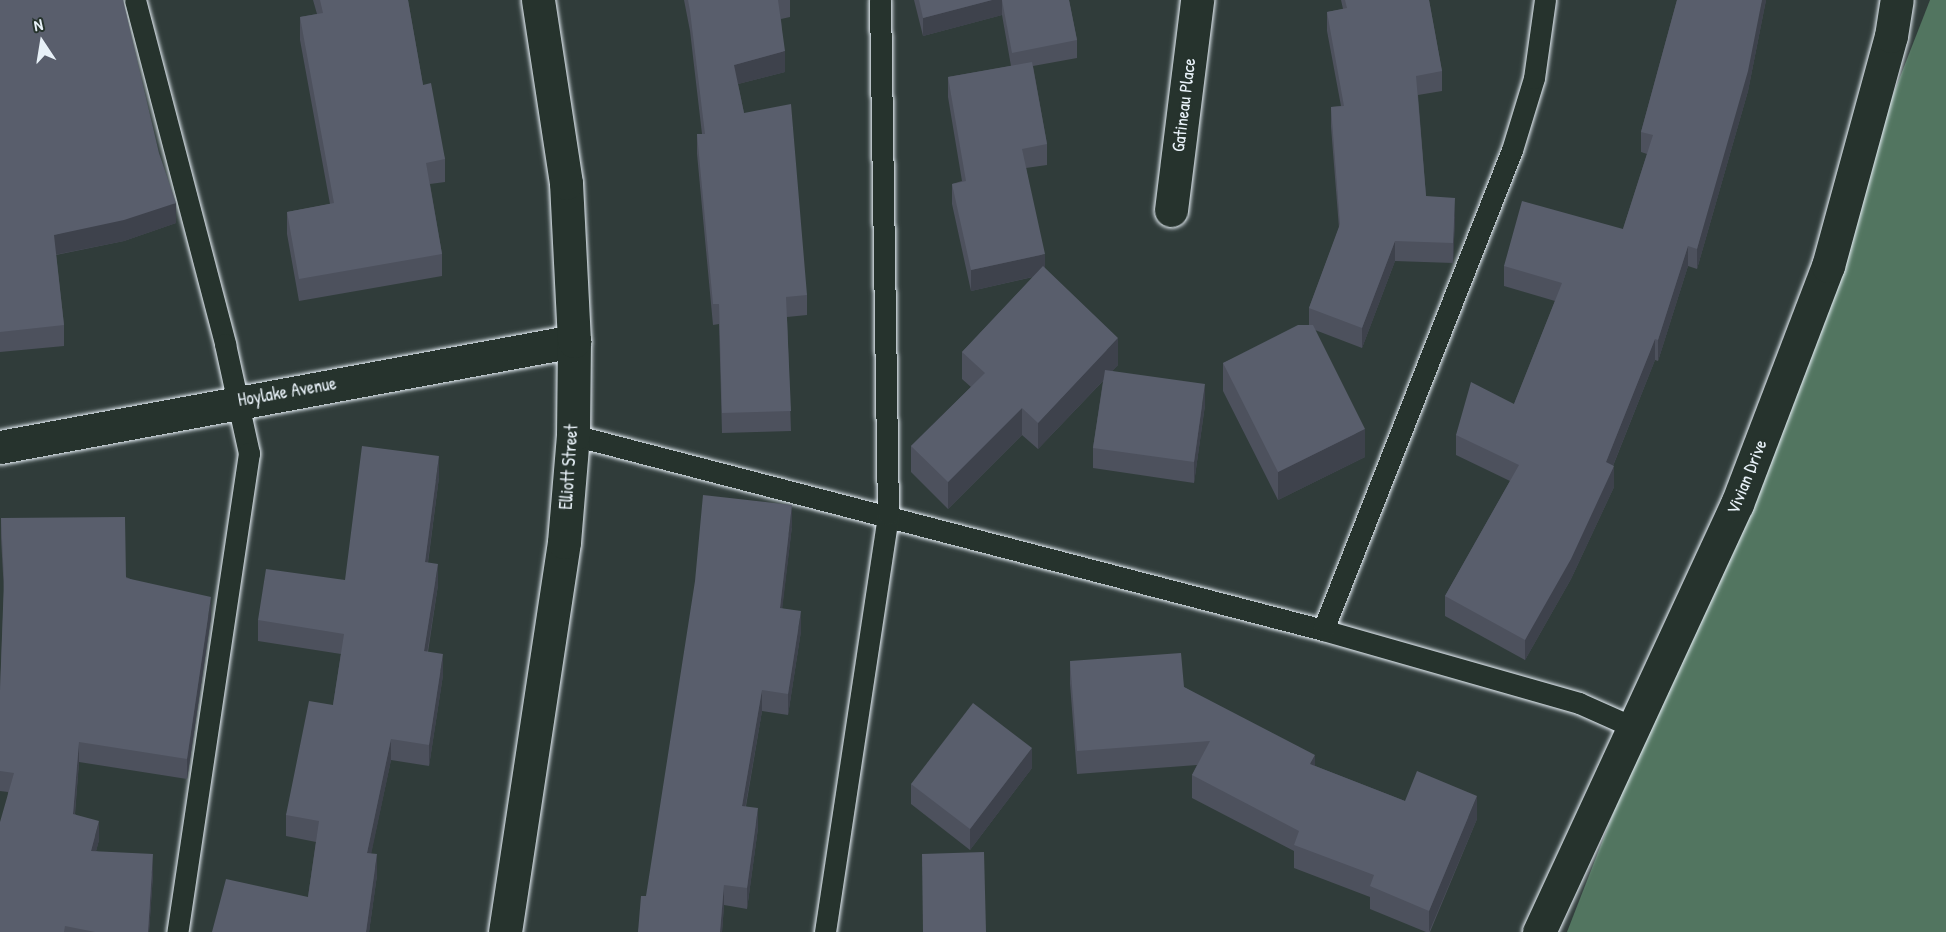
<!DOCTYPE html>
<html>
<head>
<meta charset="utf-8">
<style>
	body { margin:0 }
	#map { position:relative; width:1946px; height:932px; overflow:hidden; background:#303c3a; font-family:"Patrick Hand",sans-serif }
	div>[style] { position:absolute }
	.green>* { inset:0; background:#527560 }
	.roads { filter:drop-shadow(0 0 2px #e8f1f8) drop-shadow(0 0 2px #e8f1f8) }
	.lane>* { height:21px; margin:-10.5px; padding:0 10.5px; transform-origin:10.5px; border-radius:10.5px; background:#26332d }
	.street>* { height:33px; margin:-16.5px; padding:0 16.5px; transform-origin:16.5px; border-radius:16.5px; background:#26332d }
	.secondary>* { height:33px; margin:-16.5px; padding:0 16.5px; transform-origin:16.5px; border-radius:16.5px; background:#26332d }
	.wall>* { inset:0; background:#4d515d }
	.shaded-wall>* { inset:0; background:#3e424c }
	.building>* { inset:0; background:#595e6c }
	span { translate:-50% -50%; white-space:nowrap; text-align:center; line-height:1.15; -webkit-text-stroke:4.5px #26332d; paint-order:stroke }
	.street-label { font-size:18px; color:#e8f1f8 }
	.north { position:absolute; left:12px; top:12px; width:60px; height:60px; -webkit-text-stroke:4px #26332d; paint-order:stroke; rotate:348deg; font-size:16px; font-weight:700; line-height:24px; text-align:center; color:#e8f1f8 }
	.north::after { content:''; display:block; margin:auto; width:21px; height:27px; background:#e8f1f8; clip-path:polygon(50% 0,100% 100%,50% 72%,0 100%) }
</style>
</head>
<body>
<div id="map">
	<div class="green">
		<div style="clip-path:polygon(1930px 0,1946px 0,1946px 932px,1567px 932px)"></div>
	</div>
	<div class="roads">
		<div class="lane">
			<div style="left:135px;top:0;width:356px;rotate:75.3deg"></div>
			<div style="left:225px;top:344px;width:112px;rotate:77.6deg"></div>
			<div style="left:249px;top:453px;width:484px;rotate:98.5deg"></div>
			<div style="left:573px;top:435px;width:775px;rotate:14.57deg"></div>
			<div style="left:1323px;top:630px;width:266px;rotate:15.9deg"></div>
			<div style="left:1579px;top:703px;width:59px;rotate:24deg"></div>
			<div style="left:1323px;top:630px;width:516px;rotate:-68.51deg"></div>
			<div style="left:1512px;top:150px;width:75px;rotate:-73deg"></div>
			<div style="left:1534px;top:78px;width:79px;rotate:-82deg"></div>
			<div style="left:825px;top:932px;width:423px;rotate:-81.4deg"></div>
			<div style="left:888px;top:514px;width:514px;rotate:-90.89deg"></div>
		</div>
		<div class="street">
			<div style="left:1171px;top:210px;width:212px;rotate:-82.9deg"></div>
			<div style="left:0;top:447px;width:584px;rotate:-10.46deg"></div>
			<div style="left:1539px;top:932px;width:472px;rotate:-65.2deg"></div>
			<div style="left:1737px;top:504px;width:255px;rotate:-69.1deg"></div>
			<div style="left:1828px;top:266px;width:238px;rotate:-74.7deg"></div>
			<div style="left:1891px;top:36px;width:36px;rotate:-81deg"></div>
		</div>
		<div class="secondary">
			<div style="left:505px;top:932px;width:394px;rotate:-81.4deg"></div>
			<div style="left:564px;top:542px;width:107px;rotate:-85.2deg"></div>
			<div style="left:573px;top:435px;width:94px;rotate:-89.4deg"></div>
			<div style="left:574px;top:341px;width:158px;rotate:-92.9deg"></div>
			<div style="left:566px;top:183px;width:185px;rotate:-98.7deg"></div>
		</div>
	</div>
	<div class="wall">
		<div style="clip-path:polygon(0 0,176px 223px,124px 241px,56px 255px,64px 325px,64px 346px,0 352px)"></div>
		<div style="clip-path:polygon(313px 0,408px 0,423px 85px,445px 159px,445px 182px,430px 184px,442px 254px,442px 276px,299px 301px,287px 234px,287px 212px,330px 204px,300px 40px,300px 17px,317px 14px)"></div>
		<div style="clip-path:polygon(684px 0,790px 0,790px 17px,781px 19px,785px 72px,738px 84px,744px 113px,807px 295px,807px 315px,787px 317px,791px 431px,722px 433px,719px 324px,713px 325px,697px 154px,697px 134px,702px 134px,690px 31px)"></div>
		<div style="clip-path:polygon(914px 0,1069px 0,1077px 40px,1077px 58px,1033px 66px,1047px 144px,1047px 165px,1026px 168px,1045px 269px,1118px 365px,1112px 371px,1205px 405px,1194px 483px,1093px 468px,1093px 448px,1103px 381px,1038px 449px,1022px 435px,948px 509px,911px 472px,911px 446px,971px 387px,962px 379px,962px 352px,1033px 277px,971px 291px,952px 204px,952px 184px,962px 181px,948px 97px,948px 77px,1011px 66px,1002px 15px,923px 36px)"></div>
		<div style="clip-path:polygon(1341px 0,1429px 0,1442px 71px,1442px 91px,1418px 95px,1426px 196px,1455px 217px,1453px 263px,1395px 261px,1362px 348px,1315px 330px,1365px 457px,1278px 500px,1223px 391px,1223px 363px,1309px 325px,1309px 308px,1339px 228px,1331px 127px,1331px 107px,1341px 106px,1327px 31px,1327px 12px,1343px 9px)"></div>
		<div style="clip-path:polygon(1677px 0,1766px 0,1748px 91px,1697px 269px,1688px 266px,1658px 361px,1655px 360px,1613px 466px,1614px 487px,1571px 579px,1525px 660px,1445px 616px,1445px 596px,1510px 481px,1456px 455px,1456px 435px,1514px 404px,1555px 301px,1504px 286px,1504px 266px,1623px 229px,1647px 154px,1641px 152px,1641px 132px)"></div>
		<div style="clip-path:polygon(439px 477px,428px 563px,438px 585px,428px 652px,443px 675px,429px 766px,391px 760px,371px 853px,377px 875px,369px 932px,212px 932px,308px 897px,316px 842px,286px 836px,286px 815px,333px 705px,341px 654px,258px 641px,258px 620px,345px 580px)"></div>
		<div style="clip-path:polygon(1px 518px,211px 617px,187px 779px,79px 762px,75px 814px,99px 840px,96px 851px,153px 874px,149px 932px,0 932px,8px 792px,0 791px,0 691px,4px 592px,1px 538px)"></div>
		<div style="clip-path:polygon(792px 526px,782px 608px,801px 631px,788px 715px,762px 711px,746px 806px,758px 828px,747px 909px,724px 905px,722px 932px,638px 932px,646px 896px)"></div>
		<div style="clip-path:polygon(1070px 661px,1184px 687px,1315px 766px,1405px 801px,1477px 819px,1430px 932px,1426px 932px,1370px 909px,1370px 897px,1294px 868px,1294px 851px,1192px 798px,1192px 775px,1197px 765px,1077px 774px,1070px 684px)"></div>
		<div style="clip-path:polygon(1032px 768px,970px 850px,911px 804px,911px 784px)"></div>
	</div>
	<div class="shaded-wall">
		<div style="clip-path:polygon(992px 0,1002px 0,1002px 15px,923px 36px,923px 18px)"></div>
		<div style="clip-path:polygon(1762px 0,1766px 0,1748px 91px,1697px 269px,1697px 249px)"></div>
		<div style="clip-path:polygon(785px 51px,785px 72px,734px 85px,734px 65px)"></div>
		<div style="clip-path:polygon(1455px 198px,1455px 217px,1453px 263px,1453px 243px)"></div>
		<div style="clip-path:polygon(176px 203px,176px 223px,124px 241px,54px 255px,54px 235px)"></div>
		<div style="clip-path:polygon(1395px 241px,1395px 261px,1362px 348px,1362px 328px)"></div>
		<div style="clip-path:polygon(1688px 246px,1688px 266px,1658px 361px,1658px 340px)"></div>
		<div style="clip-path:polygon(1045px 254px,1045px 274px,971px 291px,971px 270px)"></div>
		<div style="clip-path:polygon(1118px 338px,1118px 365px,1038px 449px,1038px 423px)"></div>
		<div style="clip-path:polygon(1655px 339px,1655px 360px,1606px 483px,1606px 462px)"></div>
		<div style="clip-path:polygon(1205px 384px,1205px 405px,1194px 483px,1194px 462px)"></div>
		<div style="clip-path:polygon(1022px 408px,1022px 435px,948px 509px,948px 482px)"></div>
		<div style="clip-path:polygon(1365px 429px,1365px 457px,1278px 500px,1278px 472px)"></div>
		<div style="clip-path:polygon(439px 456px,439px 477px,425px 583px,425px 562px)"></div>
		<div style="clip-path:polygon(1614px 466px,1614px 487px,1571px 579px,1525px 660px,1525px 640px)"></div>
		<div style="clip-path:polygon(792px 505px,792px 526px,780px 628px,780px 608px)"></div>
		<div style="clip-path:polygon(438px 564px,438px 585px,424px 672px,424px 651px)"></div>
		<div style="clip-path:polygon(211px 597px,211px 617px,187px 779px,187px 759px)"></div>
		<div style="clip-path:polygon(801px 611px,801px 631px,788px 715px,788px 694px)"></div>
		<div style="clip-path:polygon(443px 654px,443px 675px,429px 766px,429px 745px)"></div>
		<div style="clip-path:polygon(762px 690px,762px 711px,742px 826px,742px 806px)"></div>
		<div style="clip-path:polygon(391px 739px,391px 760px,367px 874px,367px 853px)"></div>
		<div style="clip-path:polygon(79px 742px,79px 762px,73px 834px,73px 814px)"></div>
		<div style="clip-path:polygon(1032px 748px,1032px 768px,970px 850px,970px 829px)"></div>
		<div style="clip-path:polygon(1315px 755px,1315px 778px,1310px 764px)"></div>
		<div style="clip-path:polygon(1477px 796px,1477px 819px,1429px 932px,1429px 911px)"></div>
		<div style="clip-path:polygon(758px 808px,758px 828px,747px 909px,747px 888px)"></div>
		<div style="clip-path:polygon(99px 821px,99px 840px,91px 870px,91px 851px)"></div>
		<div style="clip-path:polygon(153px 854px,153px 874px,149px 932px,148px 932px)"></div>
		<div style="clip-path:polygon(377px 854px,377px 875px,369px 932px,366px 932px)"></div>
		<div style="clip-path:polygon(724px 885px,724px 905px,722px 932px,720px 932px)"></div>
	</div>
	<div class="building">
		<div style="clip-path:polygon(0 0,123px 0,159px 153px,176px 203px,124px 220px,54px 235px,64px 325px,0 332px)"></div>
		<div style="clip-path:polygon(320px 0,408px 0,423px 85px,431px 83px,445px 159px,426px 163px,442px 254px,299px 279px,287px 212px,334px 203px,300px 17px,323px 13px)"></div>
		<div style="clip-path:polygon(688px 0,778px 0,785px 51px,734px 65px,744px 113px,791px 104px,807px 295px,786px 297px,791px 411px,722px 413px,719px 304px,713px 304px,697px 134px,705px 134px,690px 11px)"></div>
		<div style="clip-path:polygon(919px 0,992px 0,923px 18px)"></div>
		<div style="clip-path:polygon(1002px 0,1069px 0,1077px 40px,1012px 53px)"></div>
		<div style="clip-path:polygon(1345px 0,1429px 0,1442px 71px,1416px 76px,1426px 196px,1455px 198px,1453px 243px,1395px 241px,1362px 328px,1309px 308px,1340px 224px,1331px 107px,1344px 106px,1327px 12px,1347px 8px)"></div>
		<div style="clip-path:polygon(1677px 0,1762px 0,1748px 71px,1697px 249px,1688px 246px,1658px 340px,1655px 339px,1606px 462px,1614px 466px,1571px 559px,1525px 640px,1445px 596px,1519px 465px,1456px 435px,1471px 382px,1514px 404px,1562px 283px,1504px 266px,1522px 201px,1623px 229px,1653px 135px,1641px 132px)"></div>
		<div style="clip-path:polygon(1032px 62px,1047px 144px,1022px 149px,1045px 254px,971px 270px,952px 184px,966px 181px,948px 77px)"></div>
		<div style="clip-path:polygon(1043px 266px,1118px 338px,1038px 423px,1022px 408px,948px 482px,911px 446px,985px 373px,962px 352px)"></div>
		<div style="clip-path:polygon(1298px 325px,1313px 325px,1365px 429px,1278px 472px,1223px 363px)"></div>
		<div style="clip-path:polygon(1105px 370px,1205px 384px,1194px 462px,1093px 448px)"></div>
		<div style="clip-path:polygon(362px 446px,439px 456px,425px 562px,438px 564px,424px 651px,443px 654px,429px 745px,391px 739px,367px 853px,377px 854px,366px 932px,212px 932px,226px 879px,308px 897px,319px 821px,286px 815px,309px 701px,333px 705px,344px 634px,258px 620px,266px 569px,345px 580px)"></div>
		<div style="clip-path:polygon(703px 495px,792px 505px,780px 608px,801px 611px,788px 694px,762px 690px,742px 806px,758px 808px,747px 888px,724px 885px,720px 932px,638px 932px,641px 896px,646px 896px,695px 581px)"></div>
		<div style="clip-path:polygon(125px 517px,126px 578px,211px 597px,187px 759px,79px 742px,73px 814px,99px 821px,91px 851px,153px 854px,148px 932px,95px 932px,65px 926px,64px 932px,0 932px,0 822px,14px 773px,0 771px,0 691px,4px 580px,1px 518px)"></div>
		<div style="clip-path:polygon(1181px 653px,1184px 687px,1315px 755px,1310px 764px,1405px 801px,1417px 771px,1477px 796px,1429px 911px,1370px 886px,1374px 875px,1294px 845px,1299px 831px,1192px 775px,1210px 741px,1077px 751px,1070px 661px)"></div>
		<div style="clip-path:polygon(973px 703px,1032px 748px,970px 829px,911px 784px)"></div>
		<div style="clip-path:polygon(984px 852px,986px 932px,923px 932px,922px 854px)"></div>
	</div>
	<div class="street-label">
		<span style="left:1184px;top:105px;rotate:-83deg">Gatineau Place</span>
		<span style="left:287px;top:392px;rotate:-10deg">Hoylake Avenue</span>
		<span style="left:569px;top:467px;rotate:-86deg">Elliott Street</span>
		<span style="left:1747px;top:477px;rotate:-68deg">Vivian Drive</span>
	</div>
	<div class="north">N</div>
</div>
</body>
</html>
